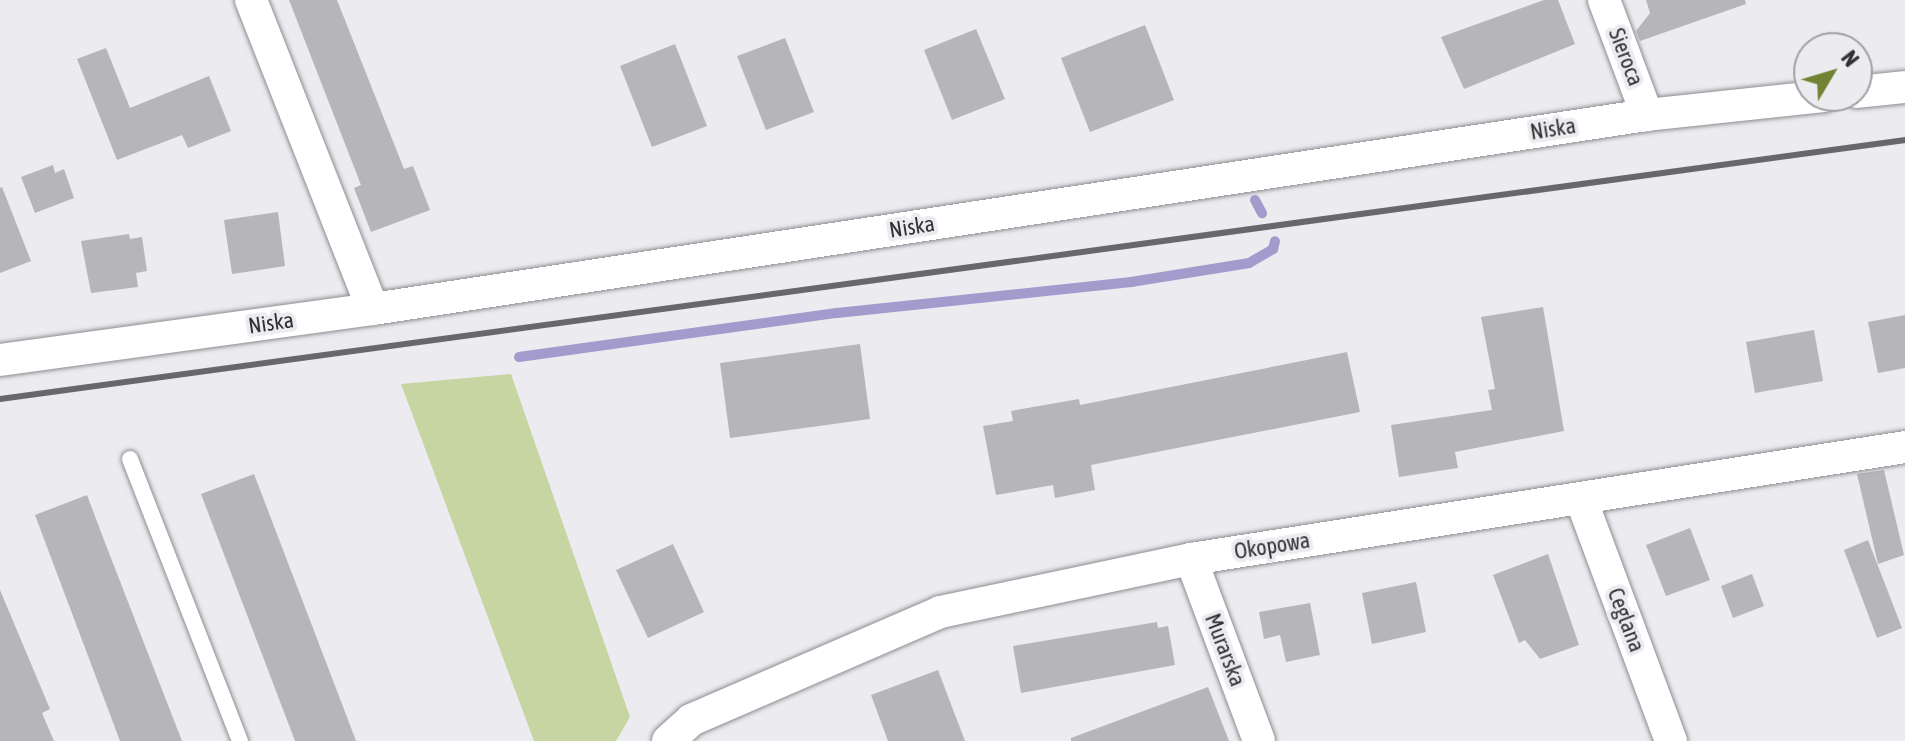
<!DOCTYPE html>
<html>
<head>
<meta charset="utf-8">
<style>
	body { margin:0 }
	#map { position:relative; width:1905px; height:741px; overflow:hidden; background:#ecebf0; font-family:"Asap Condensed",sans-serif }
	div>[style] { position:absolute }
	.green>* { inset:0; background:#c6d5a2 }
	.stream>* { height:10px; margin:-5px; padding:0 5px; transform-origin:5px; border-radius:5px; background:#a29bcc }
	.building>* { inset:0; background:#b6b5ba }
	.roads { filter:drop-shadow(0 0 2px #8d8d91) drop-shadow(0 0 2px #8d8d91) }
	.lane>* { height:16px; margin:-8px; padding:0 8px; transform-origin:8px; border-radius:8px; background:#fff }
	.street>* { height:32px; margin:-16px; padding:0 16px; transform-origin:16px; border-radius:16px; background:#fff }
	.rail>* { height:6px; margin:-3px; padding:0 3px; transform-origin:3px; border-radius:3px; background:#68676a }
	span { translate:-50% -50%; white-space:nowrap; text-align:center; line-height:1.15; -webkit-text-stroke:8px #ecebf0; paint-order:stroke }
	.street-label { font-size:22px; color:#313133 }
	.north { position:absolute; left:1793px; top:32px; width:80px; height:80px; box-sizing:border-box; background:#ecebf0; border:2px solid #a1a1a4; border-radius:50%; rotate:52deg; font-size:22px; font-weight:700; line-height:32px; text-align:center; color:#313133 }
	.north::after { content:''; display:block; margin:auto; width:28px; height:36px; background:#728434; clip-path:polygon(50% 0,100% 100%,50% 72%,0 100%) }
</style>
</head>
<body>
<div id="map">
	<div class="green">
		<div style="clip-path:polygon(511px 374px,630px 717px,616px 741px,534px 741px,401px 384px)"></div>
	</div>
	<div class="stream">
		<div style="left:1255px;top:200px;width:15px;rotate:62deg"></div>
		<div style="left:519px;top:357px;width:321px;rotate:-7.9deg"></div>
		<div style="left:837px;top:313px;width:296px;rotate:-6deg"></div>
		<div style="left:1131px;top:282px;width:120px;rotate:-9.1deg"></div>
		<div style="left:1249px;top:263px;width:28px;rotate:-30deg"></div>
		<div style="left:1273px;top:249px;width:8px;rotate:-76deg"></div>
	</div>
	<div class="building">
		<div style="clip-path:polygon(289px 0,337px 0,404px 169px,413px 166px,430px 210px,371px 232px,354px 188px,361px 185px)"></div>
		<div style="clip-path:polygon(1544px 0,1558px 0,1575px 44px,1464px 89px,1441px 37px)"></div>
		<div style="clip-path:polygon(1646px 0,1745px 0,1746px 4px,1640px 41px,1636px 31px,1650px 13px)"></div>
		<div style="clip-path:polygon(1145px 25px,1174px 100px,1090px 132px,1061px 58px)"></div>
		<div style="clip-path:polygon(976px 29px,1005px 99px,952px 120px,924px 50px)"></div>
		<div style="clip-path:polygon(785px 38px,814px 112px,766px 130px,737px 56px)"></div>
		<div style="clip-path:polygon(675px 44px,707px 126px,652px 147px,620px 66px)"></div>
		<div style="clip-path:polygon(106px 48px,130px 108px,209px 76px,231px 131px,188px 148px,182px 135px,117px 160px,77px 59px)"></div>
		<div style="clip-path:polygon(53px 165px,55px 173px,64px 169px,74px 198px,35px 213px,21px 177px)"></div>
		<div style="clip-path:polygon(2px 187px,31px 261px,0 273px,0 188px)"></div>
		<div style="clip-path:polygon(278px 212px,285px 266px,232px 274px,224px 220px)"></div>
		<div style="clip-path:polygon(129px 234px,130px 239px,142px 237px,147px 271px,136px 273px,138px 287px,91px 293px,81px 241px)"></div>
		<div style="clip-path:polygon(1543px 307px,1564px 431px,1455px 452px,1458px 468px,1399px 477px,1391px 425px,1492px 410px,1488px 390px,1495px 389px,1481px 317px)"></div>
		<div style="clip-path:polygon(1905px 315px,1905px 368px,1878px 373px,1868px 322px)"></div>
		<div style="clip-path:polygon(1814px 330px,1823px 381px,1755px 393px,1746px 342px)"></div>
		<div style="clip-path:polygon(860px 344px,870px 419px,730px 438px,720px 363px)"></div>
		<div style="clip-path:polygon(1347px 352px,1360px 412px,1091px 465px,1095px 490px,1055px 498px,1053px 485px,996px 495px,983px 426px,1013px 421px,1011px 411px,1079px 399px,1080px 405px)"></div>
		<div style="clip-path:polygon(1884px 470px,1904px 555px,1878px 564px,1857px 474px)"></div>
		<div style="clip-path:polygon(254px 474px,342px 704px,356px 741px,295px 741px,201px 494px)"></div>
		<div style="clip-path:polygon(87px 495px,104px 540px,182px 741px,120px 741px,35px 515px)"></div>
		<div style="clip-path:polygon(1690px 528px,1710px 580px,1666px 596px,1646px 545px)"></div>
		<div style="clip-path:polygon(1868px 540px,1902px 628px,1877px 638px,1844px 550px)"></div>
		<div style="clip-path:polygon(673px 544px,704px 612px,648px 638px,616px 570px)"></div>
		<div style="clip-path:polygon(1548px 554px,1579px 645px,1540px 659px,1525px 640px,1519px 643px,1493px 575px)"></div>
		<div style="clip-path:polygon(1752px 574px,1764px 606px,1733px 618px,1721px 586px)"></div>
		<div style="clip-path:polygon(1416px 582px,1426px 632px,1372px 644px,1362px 593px)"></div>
		<div style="clip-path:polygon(0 590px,50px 709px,42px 713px,54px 741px,0 741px)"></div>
		<div style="clip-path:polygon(1310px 603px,1320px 655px,1286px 662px,1280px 635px,1264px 639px,1259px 612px)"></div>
		<div style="clip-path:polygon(1157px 622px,1158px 628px,1168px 626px,1175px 665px,1021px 693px,1013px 646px)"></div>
		<div style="clip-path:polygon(938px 670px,965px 741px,888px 741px,871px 695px)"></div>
		<div style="clip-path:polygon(1208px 687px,1229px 741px,1071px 741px,1071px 738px)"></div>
	</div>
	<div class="roads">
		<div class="lane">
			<div style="left:130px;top:459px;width:303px;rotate:68.7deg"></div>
		</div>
		<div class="street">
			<div style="left:251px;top:0;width:332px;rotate:68.5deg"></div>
			<div style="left:1604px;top:0;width:123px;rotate:69.5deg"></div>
			<div style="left:1857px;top:92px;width:48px;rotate:-5.9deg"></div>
			<div style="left:0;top:360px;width:376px;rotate:-7.8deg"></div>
			<div style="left:373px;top:309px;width:1289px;rotate:-8.66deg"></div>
			<div style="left:1647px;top:115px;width:178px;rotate:-6.1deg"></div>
			<div style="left:1581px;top:499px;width:258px;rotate:69.6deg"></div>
			<div style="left:1191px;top:559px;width:194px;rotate:69.5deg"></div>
			<div style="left:668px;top:741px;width:31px;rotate:-42deg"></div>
			<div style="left:691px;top:720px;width:271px;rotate:-23.4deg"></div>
			<div style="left:940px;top:612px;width:257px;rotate:-11.9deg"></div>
			<div style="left:1191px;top:559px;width:723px;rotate:-8.91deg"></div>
		</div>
	</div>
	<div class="rail">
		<div style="left:0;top:399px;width:1923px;rotate:-7.74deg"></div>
	</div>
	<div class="street-label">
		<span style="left:1626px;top:57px;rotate:69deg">Sieroca</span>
		<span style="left:1553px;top:129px;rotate:-9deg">Niska</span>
		<span style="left:912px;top:227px;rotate:-9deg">Niska</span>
		<span style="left:271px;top:323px;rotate:-8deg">Niska</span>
		<span style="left:1272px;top:546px;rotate:-9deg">Okopowa</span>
		<span style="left:1626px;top:620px;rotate:69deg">Ceglana</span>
		<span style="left:1225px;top:650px;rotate:69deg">Murarska</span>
	</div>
	<div class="north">N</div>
</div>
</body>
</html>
